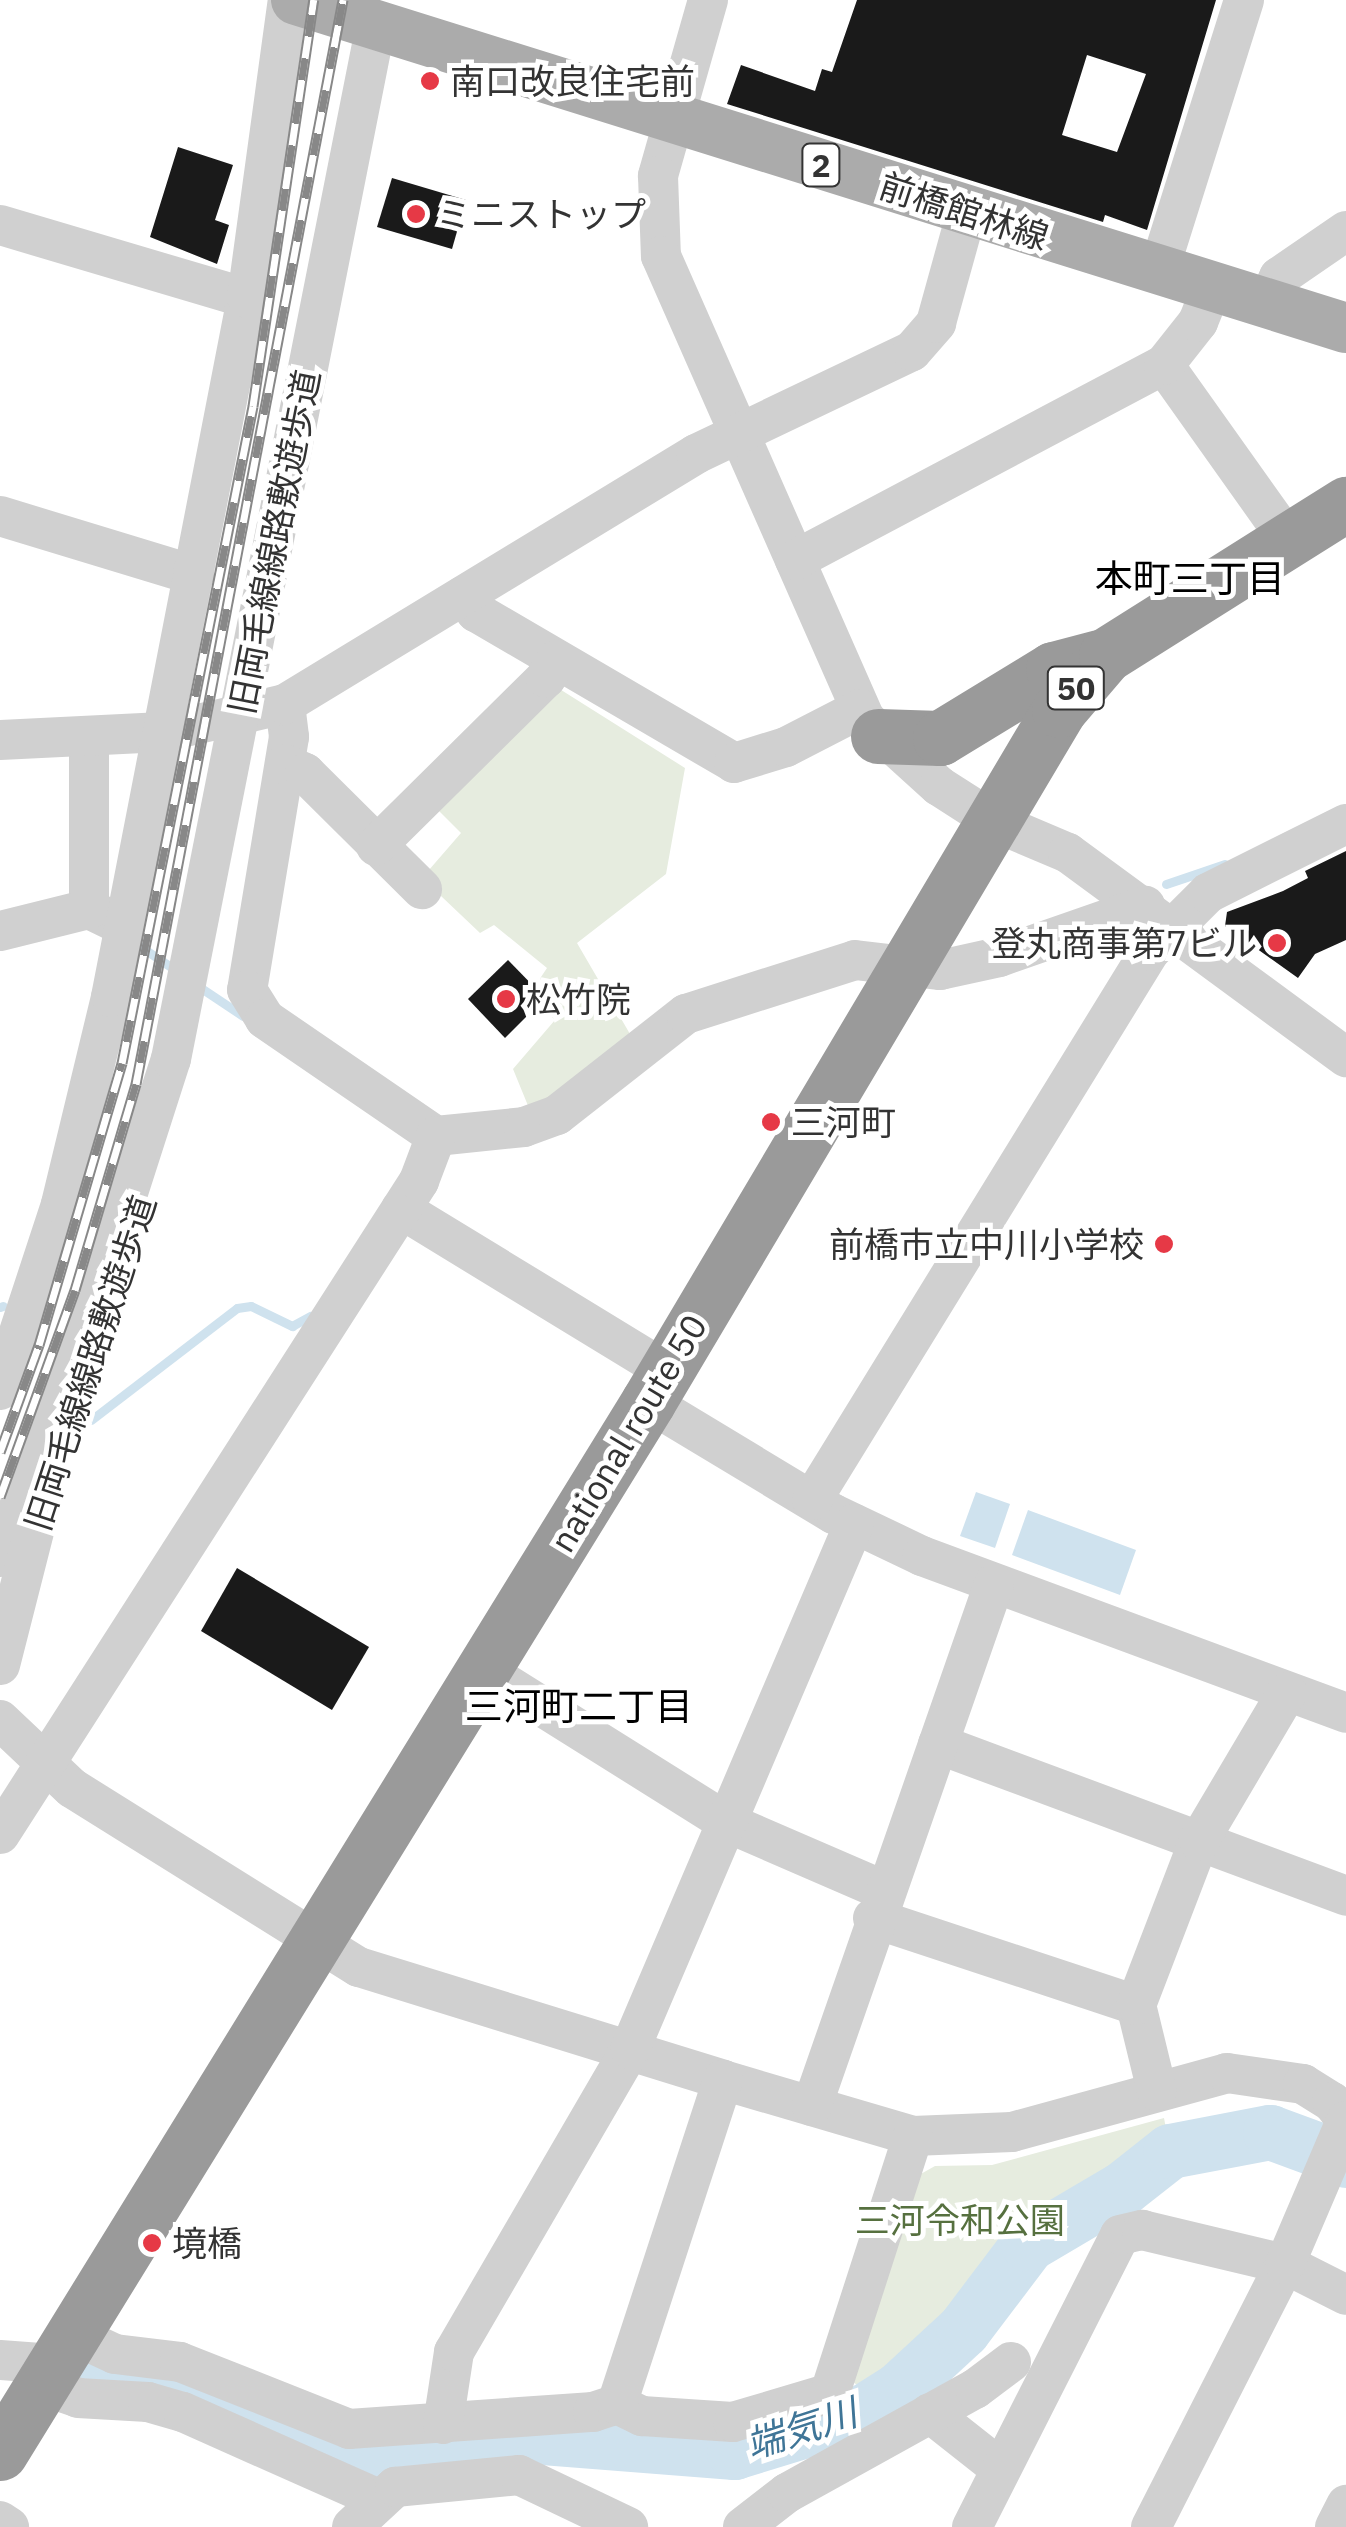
<!DOCTYPE html>
<html>
<head>
<meta charset="utf-8">
<style>
	body { margin:0 }
	#map { position:relative; width:1346px; height:2527px; overflow:hidden; background:#fff; font-family:"IBM Plex Sans","Noto Sans JP",sans-serif }
	div>[style] { position:absolute }
	.green>* { inset:0; background:#e6ecdf }
	.water>* { inset:0; background:#cfe2ee }
	.stream>* { height:9px; margin:-4.5px; padding:0 4.5px; transform-origin:4.5px; border-radius:4.5px; background:#cfe2ee }
	.river>* { height:55px; margin:-27.5px; padding:0 27.5px; transform-origin:27.5px; border-radius:27.5px; background:#cfe2ee }
	.building>* { inset:0; background:#1a1a1a }
	.minor>* { height:40px; margin:-20px; padding:0 20px; transform-origin:20px; border-radius:20px; background:#d0d0d0 }
	.major>* { height:50px; margin:-25px; padding:0 25px; transform-origin:25px; border-radius:25px; background:#ababab }
	.highway>* { height:55px; margin:-27.5px; padding:0 27.5px; transform-origin:27.5px; border-radius:27.5px; background:#9a9a9a }
	.rail>* { height:11px; margin-top:-5.5px; transform-origin:0; background:repeating-linear-gradient(90deg,#fff 0 22px,#888 0 44px); box-sizing:border-box; border-block:2px solid #888 }
	.dots>* { width:28px; height:28px; translate:-50% -50%; box-sizing:border-box; border:5px solid #fff; border-radius:50% }
	span { translate:-50% -50%; white-space:nowrap; text-align:center; line-height:1.15; -webkit-text-stroke:10px #fff; paint-order:stroke }
	.shield-label span { padding:2px 8px; background:#fff; border:2px solid; border-radius:8px; -webkit-text-stroke-width:0 }
	.shield-label { font-size:32px; color:#333; font-weight:700 }
	.poi-label { font-size:35px; color:#333 }
	.left { translate:0 -50%; text-align:left }
	.right { translate:-100% -50%; text-align:right }
	.street-label { font-size:35px; color:#333 }
	.park-label { font-size:35px; color:#56703f }
	.neighbourhood-label { font-size:38px; color:#000 }
	.water-label { font-size:38px; color:#3f7597; font-style:italic }
</style>
</head>
<body>
<div id="map">
	<div class="green">
		<div style="clip-path:polygon(558px 688px,685px 768px,666px 874px,577px 943px,630px 1034px,531px 1113px,513px 1069px,555px 1020px,541px 1007px,551px 996px,537px 983px,547px 968px,494px 925px,480px 933px,422px 878px,461px 833px,431px 803px)"></div>
		<div style="clip-path:polygon(1164px 2118px,1167px 2134px,1013px 2240px,871px 2393px,849px 2380px,919px 2175px,935px 2166px,992px 2165px)"></div>
	</div>
	<div class="water">
		<div style="clip-path:polygon(976px 1492px,1010px 1504px,995px 1548px,960px 1536px)"></div>
		<div style="clip-path:polygon(1028px 1510px,1136px 1550px,1120px 1595px,1012px 1555px)"></div>
	</div>
	<div class="stream">
		<div style="left:1166px;top:884px;width:62px;rotate:-18.7deg"></div>
		<div style="left:132px;top:941px;width:54px;rotate:33.7deg"></div>
		<div style="left:198px;top:986px;width:54px;rotate:33.7deg"></div>
		<div style="left:0;top:1307px;width:3px;rotate:-18deg"></div>
		<div style="left:91px;top:1420px;width:184px;rotate:-37.5deg"></div>
		<div style="left:237px;top:1308px;width:14px;rotate:-8deg"></div>
		<div style="left:251px;top:1306px;width:46px;rotate:26deg"></div>
		<div style="left:292px;top:1326px;width:21px;rotate:-29deg"></div>
	</div>
	<div class="river">
		<div style="left:106px;top:2377px;width:72px;rotate:8.8deg"></div>
		<div style="left:177px;top:2388px;width:172px;rotate:22.5deg"></div>
		<div style="left:336px;top:2454px;width:208px;rotate:-4.7deg"></div>
		<div style="left:543px;top:2437px;width:192px;rotate:4.5deg"></div>
		<div style="left:734px;top:2452px;width:133px;rotate:-17.1deg"></div>
		<div style="left:861px;top:2413px;width:45px;rotate:-32.3deg"></div>
		<div style="left:899px;top:2389px;width:87px;rotate:-42.7deg"></div>
		<div style="left:963px;top:2330px;width:108px;rotate:-52.9deg"></div>
		<div style="left:1028px;top:2244px;width:110px;rotate:-30.5deg"></div>
		<div style="left:1123px;top:2188px;width:60px;rotate:-38.2deg"></div>
		<div style="left:1170px;top:2151px;width:102px;rotate:-10.8deg"></div>
		<div style="left:1270px;top:2132px;width:81px;rotate:20.2deg"></div>
	</div>
	<div class="building">
		<div style="clip-path:polygon(evenodd,857px 0,1216px 0,1147px 230px,1105px 215px,1103px 222px,727px 104px,741px 65px,815px 91px,822px 69px,832px 72px,857px 0,1087px 55px,1146px 74px,1117px 152px,1062px 135px,1087px 55px)"></div>
		<div style="clip-path:polygon(178px 147px,233px 165px,215px 220px,229px 225px,217px 264px,150px 237px)"></div>
		<div style="clip-path:polygon(392px 178px,466px 200px,452px 249px,377px 227px)"></div>
		<div style="clip-path:polygon(1346px 851px,1346px 940px,1315px 954px,1298px 978px,1225px 926px,1227px 912px,1283px 891px,1308px 878px,1305px 871px)"></div>
		<div style="clip-path:polygon(508px 960px,545px 998px,505px 1038px,468px 999px)"></div>
		<div style="clip-path:polygon(237px 1568px,369px 1647px,332px 1710px,201px 1631px)"></div>
	</div>
	<div class="minor">
		<div style="left:708px;top:0;width:183px;rotate:105.9deg"></div>
		<div style="left:658px;top:176px;width:80px;rotate:87.9deg"></div>
		<div style="left:661px;top:256px;width:506px;rotate:66.22deg"></div>
		<div style="left:865px;top:719px;width:100px;rotate:42.2deg"></div>
		<div style="left:939px;top:786px;width:67px;rotate:32.7deg"></div>
		<div style="left:995px;top:822px;width:79px;rotate:23deg"></div>
		<div style="left:1068px;top:853px;width:345px;rotate:36.3deg"></div>
		<div style="left:0;top:225px;width:258px;rotate:16.5deg"></div>
		<div style="left:1158px;top:273px;width:286px;rotate:-72.5deg"></div>
		<div style="left:1266px;top:305px;width:31px;rotate:-65deg"></div>
		<div style="left:1279px;top:277px;width:81px;rotate:-34.5deg"></div>
		<div style="left:1164px;top:365px;width:216px;rotate:54.6deg"></div>
		<div style="left:0;top:516px;width:203px;rotate:16.9deg"></div>
		<div style="left:795px;top:560px;width:417px;rotate:-27.9deg"></div>
		<div style="left:1164px;top:365px;width:55px;rotate:-51.7deg"></div>
		<div style="left:1198px;top:322px;width:35px;rotate:-68deg"></div>
		<div style="left:463px;top:596px;width:21px;rotate:51deg"></div>
		<div style="left:476px;top:612px;width:299px;rotate:30.3deg"></div>
		<div style="left:734px;top:763px;width:54px;rotate:-17.1deg"></div>
		<div style="left:786px;top:747px;width:83px;rotate:-27.2deg"></div>
		<div style="left:285px;top:704px;width:33px;rotate:83deg"></div>
		<div style="left:289px;top:737px;width:256px;rotate:99.4deg"></div>
		<div style="left:247px;top:990px;width:34px;rotate:58deg"></div>
		<div style="left:265px;top:1019px;width:207px;rotate:34.4deg"></div>
		<div style="left:436px;top:1136px;width:88px;rotate:-5.8deg"></div>
		<div style="left:524px;top:1127px;width:35px;rotate:-20deg"></div>
		<div style="left:557px;top:1115px;width:164px;rotate:-38.1deg"></div>
		<div style="left:686px;top:1014px;width:177px;rotate:-17.7deg"></div>
		<div style="left:855px;top:960px;width:86px;rotate:6.7deg"></div>
		<div style="left:940px;top:970px;width:60px;rotate:-12.4deg"></div>
		<div style="left:999px;top:957px;width:155px;rotate:-19.3deg"></div>
		<div style="left:89px;top:736px;width:173px;rotate:90deg"></div>
		<div style="left:89px;top:909px;width:39px;rotate:26deg"></div>
		<div style="left:0;top:740px;width:163px;rotate:-2.8deg"></div>
		<div style="left:163px;top:732px;width:125px;rotate:-12.9deg"></div>
		<div style="left:285px;top:704px;width:481px;rotate:-31.3deg"></div>
		<div style="left:696px;top:454px;width:239px;rotate:-25.5deg"></div>
		<div style="left:912px;top:351px;width:37px;rotate:-49deg"></div>
		<div style="left:936px;top:323px;width:116px;rotate:-74.5deg"></div>
		<div style="left:285px;top:764px;width:22px;rotate:24deg"></div>
		<div style="left:305px;top:773px;width:165px;rotate:44.8deg"></div>
		<div style="left:376px;top:846px;width:239px;rotate:-44.7deg"></div>
		<div style="left:546px;top:678px;width:21px;rotate:-61deg"></div>
		<div style="left:0;top:931px;width:92px;rotate:-13.9deg"></div>
		<div style="left:401px;top:1209px;width:311px;rotate:31.4deg"></div>
		<div style="left:0;top:1390px;width:196px;rotate:-71.8deg"></div>
		<div style="left:61px;top:1204px;width:213px;rotate:-76.4deg"></div>
		<div style="left:111px;top:997px;width:712px;rotate:-78.99deg"></div>
		<div style="left:247px;top:298px;width:301px;rotate:-82.2deg"></div>
		<div style="left:648px;top:1402px;width:217px;rotate:31.1deg"></div>
		<div style="left:834px;top:1514px;width:98px;rotate:25.5deg"></div>
		<div style="left:922px;top:1556px;width:452px;rotate:20.3deg"></div>
		<div style="left:812px;top:1500px;width:645px;rotate:-58.38deg"></div>
		<div style="left:1150px;top:951px;width:82px;rotate:-45deg"></div>
		<div style="left:1208px;top:893px;width:154px;rotate:-26.6deg"></div>
		<div style="left:0;top:1557px;width:206px;rotate:-69.3deg"></div>
		<div style="left:73px;top:1364px;width:320px;rotate:-72.2deg"></div>
		<div style="left:171px;top:1059px;width:1054px;rotate:-78.79deg"></div>
		<div style="left:0;top:1665px;width:158px;rotate:-75.7deg"></div>
		<div style="left:484px;top:1670px;width:288px;rotate:32.1deg"></div>
		<div style="left:728px;top:1823px;width:169px;rotate:23.4deg"></div>
		<div style="left:0;top:1720px;width:99px;rotate:43.4deg"></div>
		<div style="left:72px;top:1788px;width:338px;rotate:32deg"></div>
		<div style="left:359px;top:1967px;width:381px;rotate:17.2deg"></div>
		<div style="left:723px;top:2080px;width:198px;rotate:16.4deg"></div>
		<div style="left:913px;top:2136px;width:99px;rotate:-2.3deg"></div>
		<div style="left:1012px;top:2132px;width:223px;rotate:-15.3deg"></div>
		<div style="left:1227px;top:2073px;width:77px;rotate:8.2deg"></div>
		<div style="left:1303px;top:2084px;width:34px;rotate:32deg"></div>
		<div style="left:1332px;top:2102px;width:23px;rotate:52deg"></div>
		<div style="left:938px;top:1744px;width:435px;rotate:20.4deg"></div>
		<div style="left:0;top:1834px;width:776px;rotate:-57.31deg"></div>
		<div style="left:419px;top:1181px;width:48px;rotate:-69.3deg"></div>
		<div style="left:873px;top:1918px;width:277px;rotate:18.3deg"></div>
		<div style="left:1157px;top:2091px;width:89px;rotate:-103.7deg"></div>
		<div style="left:1136px;top:2005px;width:176px;rotate:-69deg"></div>
		<div style="left:1199px;top:1841px;width:173px;rotate:-59.4deg"></div>
		<div style="left:812px;top:2106px;width:553px;rotate:-70.78deg"></div>
		<div style="left:72px;top:2334px;width:47px;rotate:24.9deg"></div>
		<div style="left:115px;top:2354px;width:65px;rotate:7deg"></div>
		<div style="left:180px;top:2362px;width:182px;rotate:21.6deg"></div>
		<div style="left:349px;top:2429px;width:245px;rotate:-4deg"></div>
		<div style="left:593px;top:2412px;width:25px;rotate:-18deg"></div>
		<div style="left:617px;top:2404px;width:28px;rotate:26deg"></div>
		<div style="left:642px;top:2416px;width:91px;rotate:3.8deg"></div>
		<div style="left:733px;top:2422px;width:101px;rotate:-16.6deg"></div>
		<div style="left:830px;top:2393px;width:270px;rotate:-72.1deg"></div>
		<div style="left:0;top:2360px;width:54px;rotate:4.2deg"></div>
		<div style="left:41px;top:2385px;width:39px;rotate:19deg"></div>
		<div style="left:78px;top:2398px;width:70px;rotate:3.3deg"></div>
		<div style="left:148px;top:2402px;width:36px;rotate:16deg"></div>
		<div style="left:183px;top:2412px;width:211px;rotate:24deg"></div>
		<div style="left:617px;top:2404px;width:341px;rotate:-71.9deg"></div>
		<div style="left:930px;top:2413px;width:90px;rotate:38.3deg"></div>
		<div style="left:443px;top:2424px;width:73px;rotate:-81.3deg"></div>
		<div style="left:454px;top:2352px;width:350px;rotate:-59.8deg"></div>
		<div style="left:630px;top:2049px;width:571px;rotate:-66.89deg"></div>
		<div style="left:0;top:2521px;width:11px;rotate:34deg"></div>
		<div style="left:352px;top:2527px;width:59px;rotate:-42.9deg"></div>
		<div style="left:395px;top:2487px;width:125px;rotate:-5.5deg"></div>
		<div style="left:519px;top:2475px;width:121px;rotate:25.5deg"></div>
		<div style="left:743px;top:2527px;width:56px;rotate:-37.7deg"></div>
		<div style="left:787px;top:2493px;width:215px;rotate:-29deg"></div>
		<div style="left:975px;top:2389px;width:45px;rotate:-36.9deg"></div>
		<div style="left:972px;top:2527px;width:327px;rotate:-63.1deg"></div>
		<div style="left:1120px;top:2235px;width:23px;rotate:-13deg"></div>
		<div style="left:1142px;top:2230px;width:147px;rotate:13.4deg"></div>
		<div style="left:1285px;top:2264px;width:68px;rotate:26.9deg"></div>
		<div style="left:1151px;top:2527px;width:295px;rotate:-63deg"></div>
		<div style="left:1285px;top:2264px;width:155px;rotate:-66.9deg"></div>
		<div style="left:1335px;top:2527px;width:25px;rotate:-63deg"></div>
	</div>
	<div class="major">
		<div style="left:296px;top:0;width:1100px;rotate:17.35deg"></div>
	</div>
	<div class="highway">
		<div style="left:878px;top:736px;width:62px;rotate:1.8deg"></div>
		<div style="left:940px;top:738px;width:132px;rotate:-31.4deg"></div>
		<div style="left:1053px;top:669px;width:48px;rotate:-14.6deg"></div>
		<div style="left:0;top:2453px;width:1235px;rotate:-58.34deg"></div>
		<div style="left:648px;top:1402px;width:805px;rotate:-59.29deg"></div>
		<div style="left:1059px;top:710px;width:72px;rotate:-49.5deg"></div>
		<div style="left:1106px;top:655px;width:284px;rotate:-32.2deg"></div>
	</div>
	<div class="rail">
		<div style="left:0;top:1452px;width:114px;rotate:-70deg"></div>
		<div style="left:39px;top:1345px;width:294px;rotate:-73.6deg"></div>
		<div style="left:122px;top:1063px;width:670px;rotate:-78.72deg"></div>
		<div style="left:253px;top:406px;width:411px;rotate:-81.5deg"></div>
		<div style="left:0;top:1497px;width:220px;rotate:-70.1deg"></div>
		<div style="left:75px;top:1290px;width:215px;rotate:-73.5deg"></div>
		<div style="left:136px;top:1084px;width:1104px;rotate:-79.19deg"></div>
	</div>
	<div class="dots">
		<div style="left:430px;top:81px;background:#e63946"></div>
		<div style="left:416px;top:214px;background:#e63946"></div>
		<div style="left:1277px;top:943px;background:#e63946"></div>
		<div style="left:506px;top:999px;background:#e63946"></div>
		<div style="left:771px;top:1122px;background:#e63946"></div>
		<div style="left:1164px;top:1244px;background:#e63946"></div>
		<div style="left:152px;top:2243px;background:#e63946"></div>
	</div>
	<div class="shield-label">
		<span style="left:821px;top:165px">2</span>
		<span style="left:1076px;top:688px">50</span>
	</div>
	<div class="poi-label">
		<span class="left" style="left:450px;top:81px">南口改良住宅前</span>
		<span class="left" style="left:436px;top:214px">ミニストップ</span>
		<span class="right" style="left:1257px;top:943px">登丸商事第7ビル</span>
		<span class="left" style="left:526px;top:999px">松竹院</span>
		<span class="left" style="left:791px;top:1122px">三河町</span>
		<span class="right" style="left:1144px;top:1244px">前橋市立中川小学校</span>
		<span class="left" style="left:172px;top:2243px">境橋</span>
	</div>
	<div class="street-label">
		<span style="left:964px;top:211px;rotate:18deg">前橋館林線</span>
		<span style="left:274px;top:542px;rotate:-79deg">旧両毛線線路敷遊歩道</span>
		<span style="left:90px;top:1363px;rotate:-72deg">旧両毛線線路敷遊歩道</span>
		<span style="left:628px;top:1433px;rotate:-59deg">national route 50</span>
	</div>
	<div class="park-label">
		<span style="left:960px;top:2220px">三河令和公園</span>
	</div>
	<div class="neighbourhood-label">
		<span style="left:1190px;top:578px">本町三丁目</span>
		<span style="left:579px;top:1706px">三河町二丁目</span>
	</div>
	<div class="water-label">
		<span style="left:801px;top:2428px;rotate:-18deg">端気川</span>
	</div>
</div>
</body>
</html>
